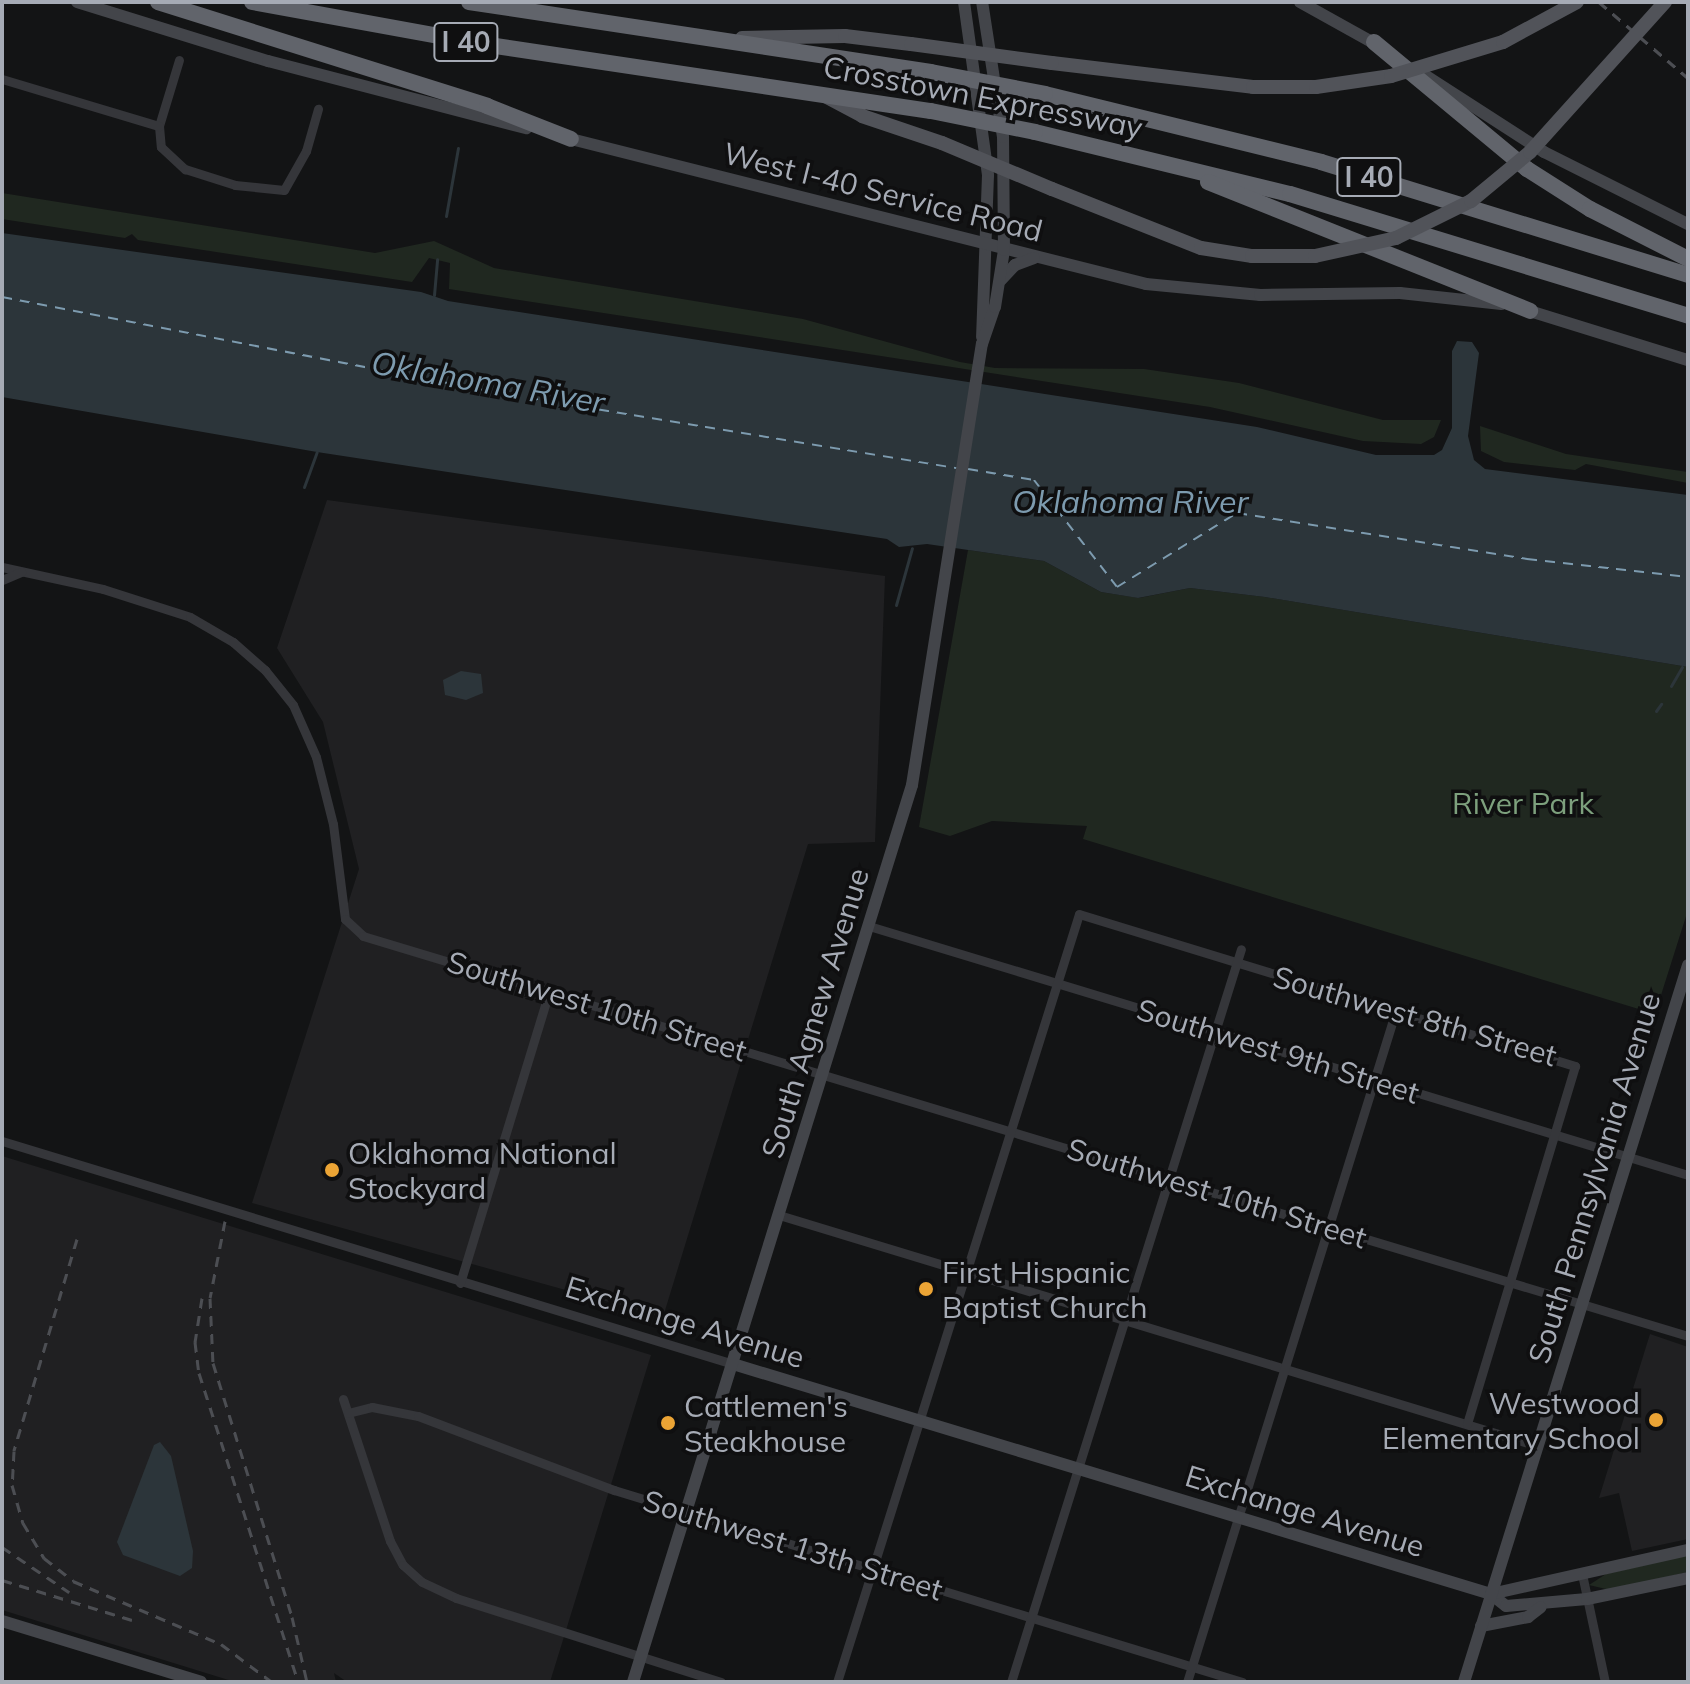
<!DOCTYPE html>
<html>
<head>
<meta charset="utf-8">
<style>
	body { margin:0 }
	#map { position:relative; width:1690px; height:1684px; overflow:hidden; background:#131415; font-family:Mulish,sans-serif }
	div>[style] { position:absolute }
	.built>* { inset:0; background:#202022 }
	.green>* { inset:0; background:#202820 }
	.water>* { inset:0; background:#2c353a }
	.stream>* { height:3px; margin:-1.5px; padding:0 1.5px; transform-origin:1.5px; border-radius:1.5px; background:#2c353a }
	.ferry>* { height:2px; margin-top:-1px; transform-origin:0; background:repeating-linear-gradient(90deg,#7d9baf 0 10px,transparent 0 18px) }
	.street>* { height:9px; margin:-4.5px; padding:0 4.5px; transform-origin:4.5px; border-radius:4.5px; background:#35363a }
	.secondary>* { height:12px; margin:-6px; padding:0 6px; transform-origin:6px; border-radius:6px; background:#43454a }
	.primary>* { height:14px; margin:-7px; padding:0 7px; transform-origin:7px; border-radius:7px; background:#515359 }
	.highway>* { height:16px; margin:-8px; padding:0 8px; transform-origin:8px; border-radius:8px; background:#61646b }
	.rail>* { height:3px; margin-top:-1.5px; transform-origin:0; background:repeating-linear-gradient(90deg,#4c4e53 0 10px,transparent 0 18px) }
	.primary-bridge>* { height:14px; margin:-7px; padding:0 7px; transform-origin:7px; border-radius:7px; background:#515359 }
	.highway-bridge>* { height:16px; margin:-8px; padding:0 8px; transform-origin:8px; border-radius:8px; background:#61646b }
	.dots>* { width:22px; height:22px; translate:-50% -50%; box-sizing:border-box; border:4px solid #0f0f10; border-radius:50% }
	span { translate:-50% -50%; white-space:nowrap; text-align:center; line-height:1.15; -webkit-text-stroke:7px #0f0f10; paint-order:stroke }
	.shield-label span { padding:2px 6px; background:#0f0f10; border:2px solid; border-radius:6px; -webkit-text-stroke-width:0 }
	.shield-label { font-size:28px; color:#a6abb5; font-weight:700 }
	.street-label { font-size:30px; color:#a6abb5 }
	.park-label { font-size:30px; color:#7da07d }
	.poi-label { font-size:30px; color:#a6abb5 }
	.left { translate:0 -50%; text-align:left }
	.right { translate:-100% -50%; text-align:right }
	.water-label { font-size:32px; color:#7d9baf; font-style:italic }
	.frame { position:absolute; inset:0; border:4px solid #a6abb5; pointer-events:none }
</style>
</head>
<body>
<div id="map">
	<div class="built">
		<div style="clip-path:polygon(327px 500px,885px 576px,875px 842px,808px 844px,663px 1317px,252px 1203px,359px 869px,323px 722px,277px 648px)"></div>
		<div style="clip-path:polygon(2px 1156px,651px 1355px,550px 1682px,347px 1682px,334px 1673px,336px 1682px,235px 1682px,2px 1610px)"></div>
		<div style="clip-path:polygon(1650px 1334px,1688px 1347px,1688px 1539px,1632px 1551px,1619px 1493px,1599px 1498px)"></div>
	</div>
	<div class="green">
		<div style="clip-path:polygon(2px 193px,375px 253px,434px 241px,494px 268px,803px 319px,960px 362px,995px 368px,1144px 369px,1239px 383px,1383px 420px,1441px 420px,1434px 437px,1421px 444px,1363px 441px,1210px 407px,449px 289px,450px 263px,429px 258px,412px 282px,138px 240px,132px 234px,125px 238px,2px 219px)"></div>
		<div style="clip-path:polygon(1480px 426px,1566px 454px,1688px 472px,1688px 483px,1586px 464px,1575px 470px,1504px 462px,1481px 451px)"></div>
		<div style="clip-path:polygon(968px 550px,1044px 561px,1101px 592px,1139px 598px,1190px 588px,1265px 597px,1688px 667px,1688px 910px,1655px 1014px,1083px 839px,1087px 826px,992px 821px,950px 836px,919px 827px)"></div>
		<div style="clip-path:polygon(1688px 1555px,1688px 1572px,1610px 1590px,1589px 1585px,1606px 1574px)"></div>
	</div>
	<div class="water">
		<div style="clip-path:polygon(2px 233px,421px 292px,448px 301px,1257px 427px,1376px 455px,1434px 455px,1442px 450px,1452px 428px,1452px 351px,1457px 341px,1472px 342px,1479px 353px,1468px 436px,1474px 460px,1485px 469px,1688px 495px,1688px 667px,1265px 597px,1190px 588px,1138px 598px,1101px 592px,1044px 561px,927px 544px,899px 547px,887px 539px,317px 452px,2px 397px)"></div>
		<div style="clip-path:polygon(461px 671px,481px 674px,483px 693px,466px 700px,445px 695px,443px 680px)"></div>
		<div style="clip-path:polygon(160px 1442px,171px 1456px,193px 1551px,192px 1568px,180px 1576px,123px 1555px,117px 1542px,154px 1445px)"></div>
	</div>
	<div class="stream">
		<div style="left:446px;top:216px;width:69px;rotate:-80deg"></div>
		<div style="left:434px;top:295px;width:36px;rotate:-85deg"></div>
		<div style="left:304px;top:487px;width:37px;rotate:-70deg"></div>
		<div style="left:896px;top:605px;width:59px;rotate:-74.3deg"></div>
		<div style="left:1671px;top:686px;width:22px;rotate:-60deg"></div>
		<div style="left:1656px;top:711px;width:9px;rotate:-54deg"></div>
	</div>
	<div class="ferry">
		<div style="left:2px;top:297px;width:517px;rotate:10.92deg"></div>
		<div style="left:510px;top:395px;width:454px;rotate:9.3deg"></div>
		<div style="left:968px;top:469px;width:67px;rotate:9.5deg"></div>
		<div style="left:1034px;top:480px;width:135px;rotate:52.2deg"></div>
		<div style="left:1117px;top:587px;width:141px;rotate:-31.7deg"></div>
		<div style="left:1237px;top:513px;width:294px;rotate:9deg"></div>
		<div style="left:1527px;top:559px;width:162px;rotate:6.4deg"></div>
	</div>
	<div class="street">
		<div style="left:179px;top:60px;width:69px;rotate:106.9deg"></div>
		<div style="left:159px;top:126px;width:21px;rotate:85deg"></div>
		<div style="left:161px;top:147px;width:33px;rotate:43deg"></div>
		<div style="left:185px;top:169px;width:52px;rotate:17.7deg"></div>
		<div style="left:235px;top:185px;width:49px;rotate:5.8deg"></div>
		<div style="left:284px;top:190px;width:45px;rotate:-60.6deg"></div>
		<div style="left:306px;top:151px;width:44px;rotate:-74.1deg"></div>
		<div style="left:2px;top:79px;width:164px;rotate:16.7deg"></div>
		<div style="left:2px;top:567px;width:103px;rotate:12.3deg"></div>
		<div style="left:103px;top:589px;width:91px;rotate:17.8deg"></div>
		<div style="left:190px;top:617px;width:50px;rotate:30.2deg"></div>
		<div style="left:233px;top:642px;width:43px;rotate:41.2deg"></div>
		<div style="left:265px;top:670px;width:45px;rotate:51.3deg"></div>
		<div style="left:293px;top:705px;width:57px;rotate:66.1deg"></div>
		<div style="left:316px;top:757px;width:69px;rotate:75.8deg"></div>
		<div style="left:333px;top:824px;width:96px;rotate:82.8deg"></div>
		<div style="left:345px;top:919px;width:25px;rotate:43deg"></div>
		<div style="left:363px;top:936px;width:1384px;rotate:16.8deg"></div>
		<div style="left:2px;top:580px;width:21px;rotate:-23deg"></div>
		<div style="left:869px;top:926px;width:856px;rotate:16.91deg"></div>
		<div style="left:2px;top:1141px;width:764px;rotate:16.96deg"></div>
		<div style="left:779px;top:1215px;width:793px;rotate:16.93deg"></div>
		<div style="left:460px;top:1283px;width:304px;rotate:-73deg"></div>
		<div style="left:343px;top:1399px;width:150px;rotate:71.7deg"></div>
		<div style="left:390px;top:1541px;width:27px;rotate:62deg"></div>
		<div style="left:403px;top:1565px;width:25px;rotate:42deg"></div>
		<div style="left:422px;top:1582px;width:38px;rotate:25deg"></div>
		<div style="left:456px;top:1598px;width:278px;rotate:17.6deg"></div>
		<div style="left:348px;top:1413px;width:25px;rotate:-14deg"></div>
		<div style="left:372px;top:1407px;width:47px;rotate:11.1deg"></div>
		<div style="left:418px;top:1416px;width:210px;rotate:20.7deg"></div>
		<div style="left:614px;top:1490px;width:657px;rotate:17deg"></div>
		<div style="left:1582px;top:1574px;width:110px;rotate:78deg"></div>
		<div style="left:837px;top:1682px;width:805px;rotate:-72.51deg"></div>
		<div style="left:1079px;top:914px;width:519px;rotate:17.04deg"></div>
		<div style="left:1575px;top:1066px;width:374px;rotate:106.8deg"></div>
		<div style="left:1011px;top:1682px;width:768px;rotate:-72.58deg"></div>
		<div style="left:1187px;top:1682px;width:704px;rotate:-72.72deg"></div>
	</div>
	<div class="secondary">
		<div style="left:77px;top:2px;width:200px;rotate:17.2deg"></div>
		<div style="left:268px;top:61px;width:267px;rotate:14.6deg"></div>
		<div style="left:964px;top:2px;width:175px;rotate:82.1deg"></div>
		<div style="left:988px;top:175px;width:162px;rotate:92.1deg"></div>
		<div style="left:1300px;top:2px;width:93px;rotate:29.1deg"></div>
		<div style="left:1420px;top:72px;width:148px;rotate:32.8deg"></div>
		<div style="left:1544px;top:152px;width:161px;rotate:26.6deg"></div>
		<div style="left:563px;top:137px;width:601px;rotate:14.15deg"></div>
		<div style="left:1146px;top:284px;width:115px;rotate:5.5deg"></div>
		<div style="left:1260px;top:295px;width:140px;rotate:-0.8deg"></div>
		<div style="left:1400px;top:293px;width:102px;rotate:6.2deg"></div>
		<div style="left:1001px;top:280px;width:21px;rotate:-47deg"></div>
		<div style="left:1015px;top:265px;width:20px;rotate:-20deg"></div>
		<div style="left:1523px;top:309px;width:173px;rotate:17.2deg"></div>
		<div style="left:733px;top:1364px;width:792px;rotate:16.88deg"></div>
		<div style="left:1491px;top:1594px;width:19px;rotate:39deg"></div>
		<div style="left:1506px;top:1606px;width:81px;rotate:-4.9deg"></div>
		<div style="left:1587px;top:1599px;width:103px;rotate:-11.7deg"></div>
		<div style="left:1491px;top:1594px;width:202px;rotate:-12.6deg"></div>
		<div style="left:2px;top:1621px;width:208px;rotate:17deg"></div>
		<div style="left:1481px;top:1626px;width:48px;rotate:-10.8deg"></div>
		<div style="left:1528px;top:1617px;width:16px;rotate:-38deg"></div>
		<div style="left:633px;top:1682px;width:939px;rotate:-72.72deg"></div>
		<div style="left:912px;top:785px;width:447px;rotate:-81deg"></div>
		<div style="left:982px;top:344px;width:39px;rotate:-71deg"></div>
		<div style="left:995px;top:307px;width:58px;rotate:-81deg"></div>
		<div style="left:1004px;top:250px;width:113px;rotate:-90.5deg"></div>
		<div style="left:1003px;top:137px;width:137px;rotate:-98.8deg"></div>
		<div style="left:1464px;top:1682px;width:751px;rotate:-72.65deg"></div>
	</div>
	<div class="primary">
		<div style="left:742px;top:38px;width:103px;rotate:-1.1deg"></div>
		<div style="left:845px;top:36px;width:66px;rotate:6.9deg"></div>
		<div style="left:1052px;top:63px;width:202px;rotate:6.8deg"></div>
		<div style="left:1253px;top:87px;width:63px"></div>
		<div style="left:1316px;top:87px;width:76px;rotate:-8.3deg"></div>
		<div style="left:827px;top:97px;width:40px;rotate:28deg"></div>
		<div style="left:862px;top:116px;width:84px;rotate:18.6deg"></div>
		<div style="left:1052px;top:189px;width:160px;rotate:21.6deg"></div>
		<div style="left:1201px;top:248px;width:52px;rotate:8.9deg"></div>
		<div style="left:1252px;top:256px;width:63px"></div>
	</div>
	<div class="highway">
		<div style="left:158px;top:2px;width:345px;rotate:17.5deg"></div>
		<div style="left:487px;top:106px;width:90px;rotate:21.4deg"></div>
		<div style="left:252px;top:2px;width:234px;rotate:10.3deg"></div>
		<div style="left:482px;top:44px;width:454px;rotate:8.5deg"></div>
		<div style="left:469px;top:2px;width:467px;rotate:8.6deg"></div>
		<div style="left:1374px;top:42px;width:199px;rotate:39.7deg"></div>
		<div style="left:1527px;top:169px;width:75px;rotate:32.4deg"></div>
		<div style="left:1590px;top:209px;width:110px;rotate:27deg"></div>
		<div style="left:1045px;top:94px;width:284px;rotate:13.8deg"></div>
		<div style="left:1321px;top:162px;width:384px;rotate:17.1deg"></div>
		<div style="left:1035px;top:132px;width:262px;rotate:13.7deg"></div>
		<div style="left:1290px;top:194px;width:416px;rotate:17deg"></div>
		<div style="left:1208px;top:182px;width:347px;rotate:21.8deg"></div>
	</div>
	<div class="rail">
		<div style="left:1599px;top:2px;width:117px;rotate:40.5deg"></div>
		<div style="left:225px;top:1221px;width:78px;rotate:101deg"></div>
		<div style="left:210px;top:1298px;width:65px;rotate:87.4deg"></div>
		<div style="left:213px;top:1363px;width:266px;rotate:72.7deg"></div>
		<div style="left:292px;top:1617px;width:67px;rotate:77deg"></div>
		<div style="left:77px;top:1239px;width:221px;rotate:106.6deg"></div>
		<div style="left:14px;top:1451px;width:34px;rotate:93deg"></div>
		<div style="left:12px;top:1485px;width:40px;rotate:74deg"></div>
		<div style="left:23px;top:1523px;width:41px;rotate:59deg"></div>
		<div style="left:44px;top:1558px;width:37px;rotate:38deg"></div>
		<div style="left:73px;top:1581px;width:161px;rotate:23.1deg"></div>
		<div style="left:221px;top:1644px;width:64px;rotate:36.7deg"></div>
		<div style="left:202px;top:1298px;width:45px;rotate:99deg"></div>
		<div style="left:195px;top:1342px;width:31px;rotate:83deg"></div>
		<div style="left:199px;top:1373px;width:324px;rotate:72.2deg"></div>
		<div style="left:2px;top:1547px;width:81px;rotate:33.9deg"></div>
		<div style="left:2px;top:1580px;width:136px;rotate:17.1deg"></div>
	</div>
	<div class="primary-bridge">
		<div style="left:911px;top:44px;width:142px;rotate:7.7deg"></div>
		<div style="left:1391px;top:76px;width:117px;rotate:-16.9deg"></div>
		<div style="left:1503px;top:42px;width:84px;rotate:-28.4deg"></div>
		<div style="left:942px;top:143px;width:119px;rotate:22.7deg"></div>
		<div style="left:1315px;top:256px;width:83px;rotate:-12.5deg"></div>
		<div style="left:1396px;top:238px;width:84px;rotate:-26.3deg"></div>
		<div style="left:1471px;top:201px;width:77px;rotate:-39.7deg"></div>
		<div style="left:1530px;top:152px;width:202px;rotate:-48deg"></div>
	</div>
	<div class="highway-bridge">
		<div style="left:931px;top:72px;width:116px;rotate:10.9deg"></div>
		<div style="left:931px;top:111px;width:106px;rotate:11.4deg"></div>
	</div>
	<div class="dots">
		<div style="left:332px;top:1170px;background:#eba435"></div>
		<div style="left:926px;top:1289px;background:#eba435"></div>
		<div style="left:1656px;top:1420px;background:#eba435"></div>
		<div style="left:668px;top:1423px;background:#eba435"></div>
	</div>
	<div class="shield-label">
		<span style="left:466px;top:42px">I 40</span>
		<span style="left:1369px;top:177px">I 40</span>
	</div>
	<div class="street-label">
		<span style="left:983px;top:97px;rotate:11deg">Crosstown Expressway</span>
		<span style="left:883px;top:192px;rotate:14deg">West I-40 Service Road</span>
		<span style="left:597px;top:1006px;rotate:17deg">Southwest 10th Street</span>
		<span style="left:815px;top:1013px;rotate:-73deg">South Agnew Avenue</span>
		<span style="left:1415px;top:1016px;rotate:16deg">Southwest 8th Street</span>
		<span style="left:1278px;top:1051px;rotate:17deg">Southwest 9th Street</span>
		<span style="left:1594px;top:1178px;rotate:-73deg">South Pennsylvania Avenue</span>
		<span style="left:1217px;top:1193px;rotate:17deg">Southwest 10th Street</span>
		<span style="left:685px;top:1322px;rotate:17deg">Exchange Avenue</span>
		<span style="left:1305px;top:1511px;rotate:17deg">Exchange Avenue</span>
		<span style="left:793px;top:1545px;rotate:17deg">Southwest 13th Street</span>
	</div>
	<div class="park-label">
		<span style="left:1523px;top:803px">River Park</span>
	</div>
	<div class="poi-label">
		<span class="left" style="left:348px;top:1170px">Oklahoma National<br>Stockyard</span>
		<span class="left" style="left:942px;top:1289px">First Hispanic<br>Baptist Church</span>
		<span class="right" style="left:1640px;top:1420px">Westwood<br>Elementary School</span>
		<span class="left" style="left:684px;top:1423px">Cattlemen's<br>Steakhouse</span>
	</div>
	<div class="water-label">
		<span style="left:488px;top:382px;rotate:10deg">Oklahoma River</span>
		<span style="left:1130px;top:501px">Oklahoma River</span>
	</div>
	<div class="frame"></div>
</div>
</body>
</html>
